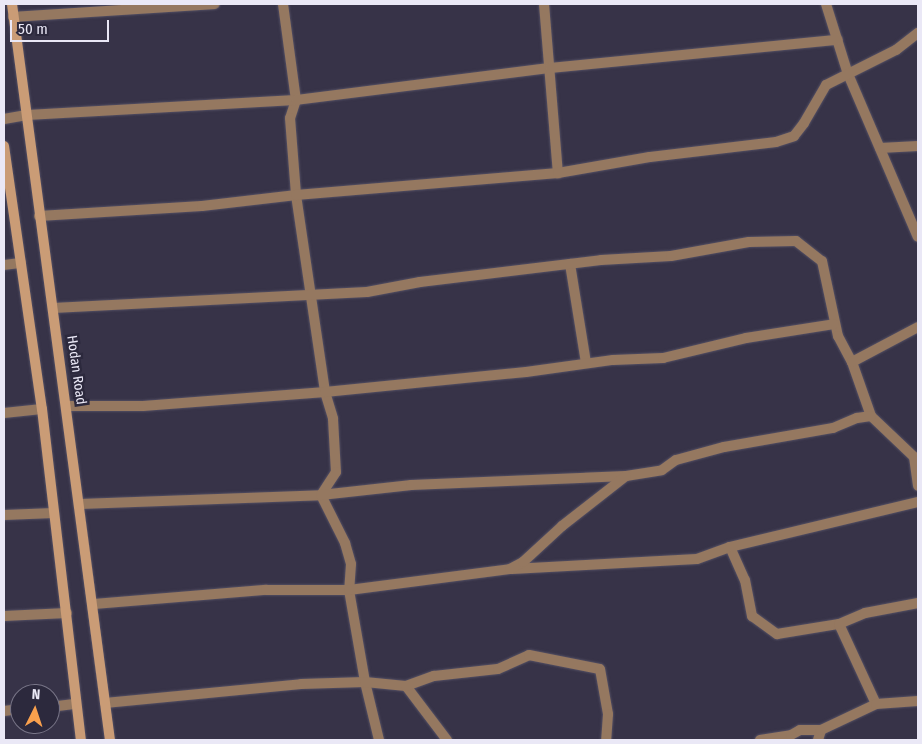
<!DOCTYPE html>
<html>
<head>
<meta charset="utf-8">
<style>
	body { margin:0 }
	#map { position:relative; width:922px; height:744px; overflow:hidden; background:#373348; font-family:"Fira Sans Condensed",sans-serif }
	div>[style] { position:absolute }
	.roads { filter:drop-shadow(0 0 1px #545064) drop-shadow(0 0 1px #545064) }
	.minor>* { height:10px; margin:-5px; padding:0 5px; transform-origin:5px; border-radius:5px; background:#957860 }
	.secondary>* { height:10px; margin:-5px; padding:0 5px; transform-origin:5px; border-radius:5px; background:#ca9c76 }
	span { translate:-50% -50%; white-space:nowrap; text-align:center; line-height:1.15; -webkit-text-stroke:5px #2c293d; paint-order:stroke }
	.street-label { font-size:14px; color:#eae8f6 }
	.frame { position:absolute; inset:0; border:5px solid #eae8f6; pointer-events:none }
	.north { position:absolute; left:10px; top:684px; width:50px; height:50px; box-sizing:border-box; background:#2c293d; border:1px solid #787587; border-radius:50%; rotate:4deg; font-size:14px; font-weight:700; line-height:20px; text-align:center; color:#eae8f6 }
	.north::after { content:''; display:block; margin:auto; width:18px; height:22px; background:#f9a04d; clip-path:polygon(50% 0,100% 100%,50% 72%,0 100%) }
	.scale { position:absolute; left:10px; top:20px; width:99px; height:22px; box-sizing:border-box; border:2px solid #eae8f6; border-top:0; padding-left:6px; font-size:15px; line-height:18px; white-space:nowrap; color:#eae8f6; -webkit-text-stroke:4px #2c293d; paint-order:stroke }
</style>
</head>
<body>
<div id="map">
	<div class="roads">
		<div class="minor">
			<div style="left:283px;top:4px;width:97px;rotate:82.3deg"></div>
			<div style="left:296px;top:100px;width:19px;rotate:108deg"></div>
			<div style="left:290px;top:118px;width:77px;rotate:85.5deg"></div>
			<div style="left:296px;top:195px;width:199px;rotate:81.6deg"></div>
			<div style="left:325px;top:392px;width:28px;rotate:73deg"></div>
			<div style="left:333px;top:419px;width:53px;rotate:86.8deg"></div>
			<div style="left:336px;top:472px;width:27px;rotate:123deg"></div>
			<div style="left:321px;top:495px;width:54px;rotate:63.4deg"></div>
			<div style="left:345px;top:543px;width:22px;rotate:74deg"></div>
			<div style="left:351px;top:564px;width:26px;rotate:94deg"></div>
			<div style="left:349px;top:590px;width:93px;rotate:80.1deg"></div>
			<div style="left:365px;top:682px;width:60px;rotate:76.4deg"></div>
			<div style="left:544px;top:4px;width:170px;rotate:85.3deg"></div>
			<div style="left:826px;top:4px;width:73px;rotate:72.6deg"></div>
			<div style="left:848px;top:74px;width:177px;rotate:66.8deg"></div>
			<div style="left:13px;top:17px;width:202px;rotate:-3.7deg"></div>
			<div style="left:4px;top:119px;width:23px;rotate:-10deg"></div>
			<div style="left:27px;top:115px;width:269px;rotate:-3.2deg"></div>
			<div style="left:296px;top:100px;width:256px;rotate:-7.2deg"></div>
			<div style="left:550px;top:68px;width:289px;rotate:-5.6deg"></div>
			<div style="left:880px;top:148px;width:38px;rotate:-3deg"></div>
			<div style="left:39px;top:216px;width:163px;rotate:-3.5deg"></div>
			<div style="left:202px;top:206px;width:95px;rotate:-6.7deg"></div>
			<div style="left:296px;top:195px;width:263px;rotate:-4.8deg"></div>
			<div style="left:558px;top:173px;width:93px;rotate:-9.9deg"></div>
			<div style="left:650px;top:157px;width:127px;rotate:-6.8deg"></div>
			<div style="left:776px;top:142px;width:19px;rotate:-18deg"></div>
			<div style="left:794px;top:136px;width:16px;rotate:-52deg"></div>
			<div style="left:804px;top:123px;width:44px;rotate:-59.9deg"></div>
			<div style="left:826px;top:85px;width:78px;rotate:-26.6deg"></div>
			<div style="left:896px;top:50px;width:28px;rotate:-38deg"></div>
			<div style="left:570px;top:264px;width:100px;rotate:80.8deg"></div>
			<div style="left:4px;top:265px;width:17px;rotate:-7deg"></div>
			<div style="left:53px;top:308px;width:314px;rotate:-2.9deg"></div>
			<div style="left:367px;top:292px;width:54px;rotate:-10.7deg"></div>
			<div style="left:420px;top:282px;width:182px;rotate:-6.9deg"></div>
			<div style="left:601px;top:260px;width:70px;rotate:-3.3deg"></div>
			<div style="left:671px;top:256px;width:79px;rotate:-10.2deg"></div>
			<div style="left:749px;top:242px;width:47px;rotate:-1.2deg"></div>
			<div style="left:796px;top:241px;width:33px;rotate:38deg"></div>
			<div style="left:822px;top:261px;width:77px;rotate:78deg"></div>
			<div style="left:838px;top:336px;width:30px;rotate:62deg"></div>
			<div style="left:852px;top:362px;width:57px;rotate:70.6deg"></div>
			<div style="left:871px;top:416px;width:59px;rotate:43.6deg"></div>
			<div style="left:914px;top:457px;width:29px;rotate:82deg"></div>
			<div style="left:852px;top:362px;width:75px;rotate:-27.9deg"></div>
			<div style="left:67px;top:406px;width:76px"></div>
			<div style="left:143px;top:406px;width:183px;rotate:-4.4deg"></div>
			<div style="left:325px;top:392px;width:202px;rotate:-5.7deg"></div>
			<div style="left:526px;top:372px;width:88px;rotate:-7.9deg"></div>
			<div style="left:613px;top:360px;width:50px;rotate:-2.3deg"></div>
			<div style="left:663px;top:358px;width:85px;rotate:-13.5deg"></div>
			<div style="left:746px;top:338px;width:89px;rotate:-9deg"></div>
			<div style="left:4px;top:413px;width:38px;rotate:-6deg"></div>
			<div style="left:80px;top:504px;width:241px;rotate:-2.1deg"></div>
			<div style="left:321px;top:495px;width:91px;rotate:-6.3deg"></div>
			<div style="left:411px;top:485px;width:215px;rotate:-2.4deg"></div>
			<div style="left:626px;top:476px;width:36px;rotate:-9deg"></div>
			<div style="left:662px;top:470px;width:17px;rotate:-36deg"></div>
			<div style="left:676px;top:460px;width:50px;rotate:-15.2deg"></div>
			<div style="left:724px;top:447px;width:111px;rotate:-9.9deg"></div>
			<div style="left:833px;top:428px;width:26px;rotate:-23deg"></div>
			<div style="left:857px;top:418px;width:14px;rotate:-8deg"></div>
			<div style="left:4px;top:515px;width:50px;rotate:-2.3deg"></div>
			<div style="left:730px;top:547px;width:36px;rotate:66deg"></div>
			<div style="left:745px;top:580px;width:37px;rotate:79deg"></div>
			<div style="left:752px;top:616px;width:31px;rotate:36deg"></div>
			<div style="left:777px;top:634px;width:63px;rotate:-9.2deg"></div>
			<div style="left:512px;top:569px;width:185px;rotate:-3.1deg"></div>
			<div style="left:697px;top:559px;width:35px;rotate:-20deg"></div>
			<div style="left:730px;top:547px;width:193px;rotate:-13.5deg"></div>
			<div style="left:94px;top:604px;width:173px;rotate:-4.7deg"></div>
			<div style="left:266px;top:590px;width:83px"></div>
			<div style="left:349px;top:590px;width:162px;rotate:-7.4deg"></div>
			<div style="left:510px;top:569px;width:15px;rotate:-28deg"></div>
			<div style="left:523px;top:562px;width:53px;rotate:-42.7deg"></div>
			<div style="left:562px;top:526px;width:81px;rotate:-38deg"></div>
			<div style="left:4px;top:616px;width:63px;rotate:-2.7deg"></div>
			<div style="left:406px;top:686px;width:68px;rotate:52.8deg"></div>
			<div style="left:105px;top:703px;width:197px;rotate:-5.5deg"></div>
			<div style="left:301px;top:684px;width:64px;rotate:-1.8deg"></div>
			<div style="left:365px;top:682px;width:41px;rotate:5.6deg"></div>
			<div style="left:406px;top:686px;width:30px;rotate:-20deg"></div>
			<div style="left:434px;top:676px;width:64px;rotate:-6.2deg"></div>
			<div style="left:498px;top:669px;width:34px;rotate:-24deg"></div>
			<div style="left:529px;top:655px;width:72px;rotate:11.2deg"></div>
			<div style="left:600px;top:669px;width:46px;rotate:79.9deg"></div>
			<div style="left:608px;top:714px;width:26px;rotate:94deg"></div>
			<div style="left:876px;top:704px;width:88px;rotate:-114.8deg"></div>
			<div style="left:839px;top:624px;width:28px;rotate:-23deg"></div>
			<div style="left:865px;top:613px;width:54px;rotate:-10.7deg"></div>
			<div style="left:50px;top:707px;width:26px;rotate:-7deg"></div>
			<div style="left:4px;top:711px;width:16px;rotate:-7deg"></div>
			<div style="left:760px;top:740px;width:31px;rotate:-9deg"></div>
			<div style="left:791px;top:735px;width:10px;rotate:-29deg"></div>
			<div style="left:800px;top:730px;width:21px"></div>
			<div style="left:818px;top:740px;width:10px;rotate:-73deg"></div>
			<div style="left:821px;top:730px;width:61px;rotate:-25.3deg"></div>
			<div style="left:876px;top:704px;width:42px;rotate:-4.1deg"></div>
		</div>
		<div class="secondary">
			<div style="left:12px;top:4px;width:742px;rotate:82.42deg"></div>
			<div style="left:4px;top:146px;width:266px;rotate:81.8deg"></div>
			<div style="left:42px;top:409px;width:333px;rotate:83.3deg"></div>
		</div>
	</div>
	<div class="street-label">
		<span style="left:76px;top:370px;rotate:82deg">Hodan Road</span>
	</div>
	<div class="frame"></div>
	<div class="north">N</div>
	<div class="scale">50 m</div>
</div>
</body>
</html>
